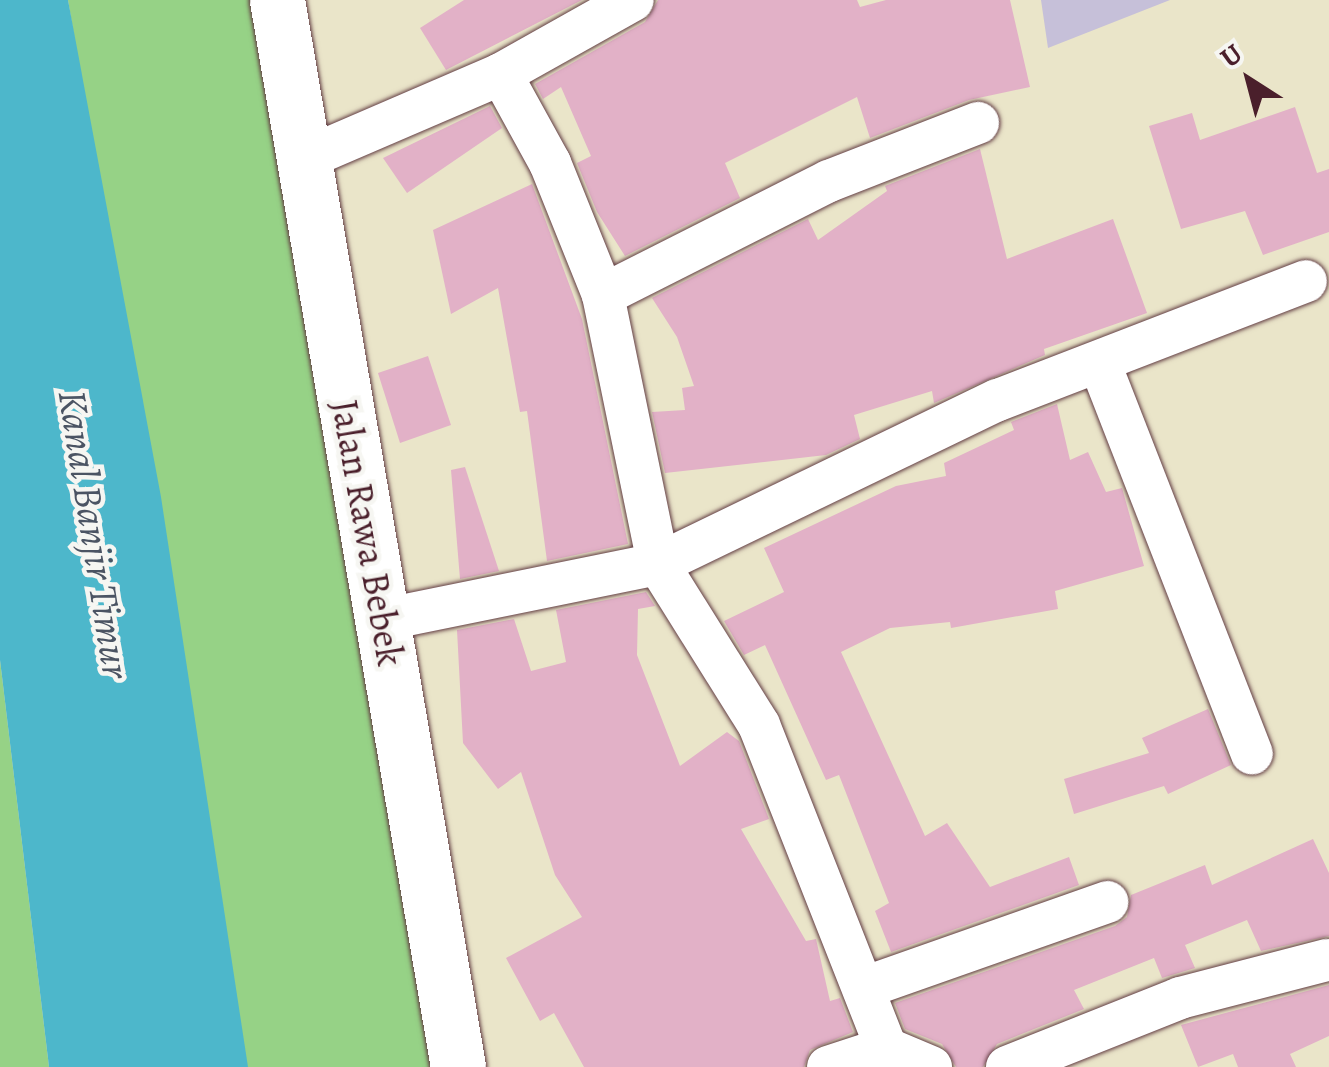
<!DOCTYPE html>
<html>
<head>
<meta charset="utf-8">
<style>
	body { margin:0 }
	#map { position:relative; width:1329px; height:1067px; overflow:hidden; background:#eae5c9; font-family:Alegreya,serif }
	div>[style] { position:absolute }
	.industrial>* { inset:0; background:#c6c0d9 }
	.green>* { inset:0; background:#96d286 }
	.water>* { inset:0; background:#4db7cb }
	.building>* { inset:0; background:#e2b1c7 }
	.roads { filter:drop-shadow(0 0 2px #623d43) drop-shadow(0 0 2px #623d43) }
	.street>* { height:42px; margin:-21px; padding:0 21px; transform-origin:21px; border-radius:21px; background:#fff }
	.secondary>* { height:55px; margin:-27.5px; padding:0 27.5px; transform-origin:27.5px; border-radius:27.5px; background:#fff }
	span { translate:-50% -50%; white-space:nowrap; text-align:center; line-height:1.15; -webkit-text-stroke:9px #f6f6f2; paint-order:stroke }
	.street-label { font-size:38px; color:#4a1f2b }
	.water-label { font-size:40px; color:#4b5463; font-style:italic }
	.north { position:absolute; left:1199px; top:30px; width:100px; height:100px; -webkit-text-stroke:8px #f6f6f2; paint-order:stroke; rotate:324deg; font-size:28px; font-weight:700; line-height:40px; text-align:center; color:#4a1f2b }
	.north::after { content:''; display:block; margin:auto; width:35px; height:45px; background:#4a1f2b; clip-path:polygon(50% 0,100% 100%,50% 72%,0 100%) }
</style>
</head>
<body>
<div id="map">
	<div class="industrial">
		<div style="clip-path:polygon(1041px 0,1170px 0,1048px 48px)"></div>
	</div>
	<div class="green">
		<div style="clip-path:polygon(68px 0,277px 0,458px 1067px,246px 1067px)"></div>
		<div style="clip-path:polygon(0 660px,49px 1067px,0 1067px)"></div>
	</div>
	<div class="water">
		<div style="clip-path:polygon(0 0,68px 0,161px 497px,248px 1067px,49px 1067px,0 660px)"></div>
	</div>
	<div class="building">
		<div style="clip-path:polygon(464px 0,582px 0,446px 70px,420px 28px)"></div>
		<div style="clip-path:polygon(658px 0,857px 0,860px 7px,886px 0,1010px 0,1030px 87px,969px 100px,870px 138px,857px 97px,725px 163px,740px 198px,625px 256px,597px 212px,577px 163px,591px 156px,561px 87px,543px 99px,535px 84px,645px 22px)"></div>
		<div style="clip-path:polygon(490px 106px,502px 128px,407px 193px,383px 158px)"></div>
		<div style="clip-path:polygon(1295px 107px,1317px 173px,1329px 169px,1329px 232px,1263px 255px,1245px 211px,1181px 229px,1149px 126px,1192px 113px,1200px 140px)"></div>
		<div style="clip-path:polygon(980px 149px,1007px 259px,1113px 219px,1147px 313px,1044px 349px,1045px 355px,934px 403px,932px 391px,854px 415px,860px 439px,826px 455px,665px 473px,652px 412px,685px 410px,682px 388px,694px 386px,677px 337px,652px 298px,808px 219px,818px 240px,887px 191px,885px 186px)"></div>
		<div style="clip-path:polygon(532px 184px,582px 319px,628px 544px,547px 561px,527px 411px,520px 412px,498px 288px,451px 314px,433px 230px)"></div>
		<div style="clip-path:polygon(428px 356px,451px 425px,400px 443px,378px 373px)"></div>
		<div style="clip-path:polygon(1057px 404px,1070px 460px,1088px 452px,1106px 492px,1122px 488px,1144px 566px,1055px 591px,1058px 609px,951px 628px,950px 622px,890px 628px,841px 652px,925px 836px,947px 823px,990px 887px,1069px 857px,1079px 885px,891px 952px,875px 911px,889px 903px,839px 775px,826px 780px,765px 645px,744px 655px,724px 621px,784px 592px,764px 548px,896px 486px,946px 476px,944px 463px,1014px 430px,1011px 422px)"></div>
		<div style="clip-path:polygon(465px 467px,499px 571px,460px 579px,451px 470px)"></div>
		<div style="clip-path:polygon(646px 592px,655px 606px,638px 609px,637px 655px,680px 766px,727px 732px,739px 741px,769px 819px,741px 829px,806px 941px,816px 939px,830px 1001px,840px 998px,853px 1032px,810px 1050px,804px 1067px,584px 1067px,554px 1013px,540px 1021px,506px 958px,582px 917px,555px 875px,521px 772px,498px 789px,463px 743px,457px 630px,514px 619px,531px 671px,566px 662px,556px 610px)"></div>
		<div style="clip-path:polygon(1208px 709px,1231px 765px,1168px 794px,1164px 786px,1074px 814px,1064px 779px,1149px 753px,1142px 738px)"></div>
		<div style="clip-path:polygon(1313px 839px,1329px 873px,1329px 936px,1261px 951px,1247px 920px,1185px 945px,1195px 968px,1162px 978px,1154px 958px,1074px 990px,1084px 1009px,997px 1044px,983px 1067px,956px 1067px,942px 1044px,905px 1029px,895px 1003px,1115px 926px,1127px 917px,1131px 895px,1205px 865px,1212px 885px)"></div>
		<div style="clip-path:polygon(1329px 985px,1329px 1036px,1290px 1054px,1296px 1067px,1238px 1067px,1233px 1054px,1198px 1067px,1181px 1025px)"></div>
	</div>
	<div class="roads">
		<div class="street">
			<div style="left:501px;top:74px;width:102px;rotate:61.2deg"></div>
			<div style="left:550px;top:163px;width:142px;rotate:68.1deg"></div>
			<div style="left:603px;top:295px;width:275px;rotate:78.4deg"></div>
			<div style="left:658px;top:564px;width:190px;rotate:57.9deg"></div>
			<div style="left:759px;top:725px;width:347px;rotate:68.5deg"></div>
			<div style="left:304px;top:159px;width:215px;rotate:-23.3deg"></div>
			<div style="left:501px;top:74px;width:151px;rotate:-29.3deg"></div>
			<div style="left:603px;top:295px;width:253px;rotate:-26.8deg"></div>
			<div style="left:829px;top:181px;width:160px;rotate:-21.3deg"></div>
			<div style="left:1100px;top:364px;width:418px;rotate:68.7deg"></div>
			<div style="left:382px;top:620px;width:282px;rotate:-11.5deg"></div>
			<div style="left:658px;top:564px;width:377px;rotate:-25.8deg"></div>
			<div style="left:998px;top:400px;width:330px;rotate:-21.1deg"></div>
			<div style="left:866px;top:987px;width:256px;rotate:-19.4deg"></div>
			<div style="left:828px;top:1067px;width:61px;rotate:-18.1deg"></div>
			<div style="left:886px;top:1048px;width:49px;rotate:22.9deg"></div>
			<div style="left:1007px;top:1067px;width:186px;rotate:-21.7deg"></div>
			<div style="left:1180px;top:998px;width:152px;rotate:-14.5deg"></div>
		</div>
		<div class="secondary">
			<div style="left:277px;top:0;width:1082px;rotate:80.37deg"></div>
		</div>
	</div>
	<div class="street-label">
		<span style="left:367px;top:533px;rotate:80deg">Jalan Rawa Bebek</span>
	</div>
	<div class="water-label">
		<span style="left:94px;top:534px;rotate:81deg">Kanal Banjir Timur</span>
	</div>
	<div class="north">U</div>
</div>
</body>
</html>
